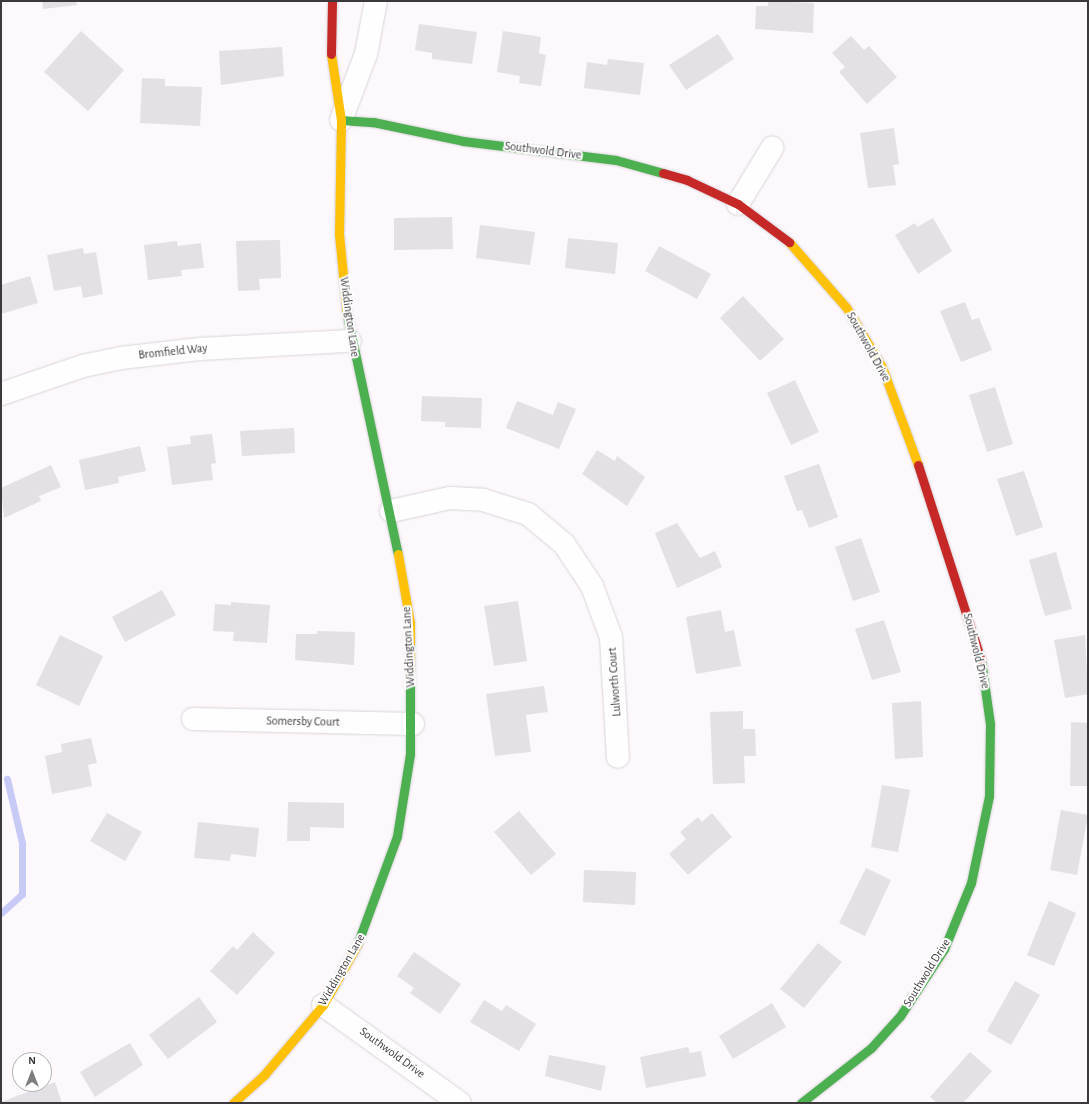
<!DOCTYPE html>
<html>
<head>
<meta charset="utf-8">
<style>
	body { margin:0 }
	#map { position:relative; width:1089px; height:1104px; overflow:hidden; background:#fcf8fc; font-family:"Alegreya Sans",sans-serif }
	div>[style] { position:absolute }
	.stream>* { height:7px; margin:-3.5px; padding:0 3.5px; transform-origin:3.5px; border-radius:3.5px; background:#c8caf6 }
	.building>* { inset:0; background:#e3e1e5 }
	.roads { filter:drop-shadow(0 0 1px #d9d5d9) drop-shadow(0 0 1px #d9d5d9) }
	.street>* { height:22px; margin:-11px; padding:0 11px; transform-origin:11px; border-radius:11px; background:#fffeff }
	.fast>* { height:9px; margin:-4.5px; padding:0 4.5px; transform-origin:4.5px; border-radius:4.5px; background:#4caf50 }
	.slow>* { height:9px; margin:-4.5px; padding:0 4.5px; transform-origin:4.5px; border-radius:4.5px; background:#ffc107 }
	.jam>* { height:9px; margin:-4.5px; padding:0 4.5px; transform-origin:4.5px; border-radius:4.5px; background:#c62828 }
	span { translate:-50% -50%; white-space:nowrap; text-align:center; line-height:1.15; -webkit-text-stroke:4px #fff; paint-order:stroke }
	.street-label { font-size:12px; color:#3c383c }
	.frame { position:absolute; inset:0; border:2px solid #3c383c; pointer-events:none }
	.north { position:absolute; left:12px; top:1052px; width:40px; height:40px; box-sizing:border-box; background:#fff; border:1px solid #b1afb1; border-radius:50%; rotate:0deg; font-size:11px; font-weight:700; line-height:16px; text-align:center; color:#3c383c }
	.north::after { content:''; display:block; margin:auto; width:14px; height:18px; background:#7f7b7f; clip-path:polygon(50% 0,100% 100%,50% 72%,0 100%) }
</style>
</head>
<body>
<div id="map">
	<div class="stream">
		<div style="left:1px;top:913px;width:28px;rotate:-42deg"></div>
		<div style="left:22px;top:894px;width:51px;rotate:-90deg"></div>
		<div style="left:22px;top:843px;width:66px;rotate:-103.2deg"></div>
	</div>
	<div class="building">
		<div style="clip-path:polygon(42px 1px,76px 1px,77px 5px,43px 9px)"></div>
		<div style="clip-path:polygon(768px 1px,814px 3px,813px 33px,755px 29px,756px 6px,768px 6px)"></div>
		<div style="clip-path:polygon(419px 24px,477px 32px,472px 64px,432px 59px,432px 53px,415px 50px)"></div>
		<div style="clip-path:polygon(81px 31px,124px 70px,88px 111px,44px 72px)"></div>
		<div style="clip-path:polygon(503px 31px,541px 37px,539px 53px,546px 55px,541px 86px,519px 83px,520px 76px,497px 72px)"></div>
		<div style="clip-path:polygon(718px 34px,734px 59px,686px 90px,669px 65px)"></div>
		<div style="clip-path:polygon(851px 36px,864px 50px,869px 46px,897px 77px,867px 104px,839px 72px,845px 67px,832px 53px)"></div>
		<div style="clip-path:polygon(282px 47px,284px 76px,221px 85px,219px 51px)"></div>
		<div style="clip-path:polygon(608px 59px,644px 63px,640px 95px,584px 88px,587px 62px,607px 65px)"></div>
		<div style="clip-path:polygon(142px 78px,165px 79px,165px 86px,202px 87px,200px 126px,140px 123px)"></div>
		<div style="clip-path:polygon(894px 128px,899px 164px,893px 165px,896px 185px,868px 188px,860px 133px)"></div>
		<div style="clip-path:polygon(452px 217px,453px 249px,394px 250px,394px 218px)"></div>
		<div style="clip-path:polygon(933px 218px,952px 251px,918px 274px,895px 235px,915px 223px,917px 227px)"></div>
		<div style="clip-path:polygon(480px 225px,535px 232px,530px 265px,476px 258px)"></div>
		<div style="clip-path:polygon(568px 238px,618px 243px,615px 274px,565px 268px)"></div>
		<div style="clip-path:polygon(280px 240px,281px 278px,259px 279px,260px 290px,238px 291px,236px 241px)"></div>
		<div style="clip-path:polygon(177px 241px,178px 246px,201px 243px,204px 268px,181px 270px,182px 276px,148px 280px,144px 245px)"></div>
		<div style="clip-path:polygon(659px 246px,711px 274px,697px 299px,645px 271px)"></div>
		<div style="clip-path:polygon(83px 248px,84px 254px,96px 252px,103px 294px,83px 298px,81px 286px,54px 291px,47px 255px)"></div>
		<div style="clip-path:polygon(30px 276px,38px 303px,1px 314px,1px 285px)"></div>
		<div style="clip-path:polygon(743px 296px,784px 339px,760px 361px,720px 318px)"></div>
		<div style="clip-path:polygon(965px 302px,972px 320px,979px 318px,992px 350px,961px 362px,940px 311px)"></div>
		<div style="clip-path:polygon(795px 380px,819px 432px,791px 445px,767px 393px)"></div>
		<div style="clip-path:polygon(995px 387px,1013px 444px,987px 452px,969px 395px)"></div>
		<div style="clip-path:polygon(422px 396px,482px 398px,481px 428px,445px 427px,445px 422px,421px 421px)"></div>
		<div style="clip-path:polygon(517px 401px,553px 415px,558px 402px,576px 409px,559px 449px,506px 428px)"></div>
		<div style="clip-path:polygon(294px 428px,295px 453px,242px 456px,240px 431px)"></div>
		<div style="clip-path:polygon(212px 434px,216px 463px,211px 464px,213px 480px,172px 485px,167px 447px,191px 444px,190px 436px)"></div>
		<div style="clip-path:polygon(140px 446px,146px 471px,118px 477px,119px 483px,85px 490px,79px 460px)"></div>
		<div style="clip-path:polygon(597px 450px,615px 461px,617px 456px,645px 477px,627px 506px,582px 474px)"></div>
		<div style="clip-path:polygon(819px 464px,838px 517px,809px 528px,802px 510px,797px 511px,784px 476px)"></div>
		<div style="clip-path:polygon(51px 465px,61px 487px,39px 496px,41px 501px,4px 518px,1px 488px)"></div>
		<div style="clip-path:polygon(1024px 471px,1043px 527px,1016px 536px,997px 479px)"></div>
		<div style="clip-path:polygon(677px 523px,700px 558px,715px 551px,722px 567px,677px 588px,655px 533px)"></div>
		<div style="clip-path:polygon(861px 538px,880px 592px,853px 601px,835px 547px)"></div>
		<div style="clip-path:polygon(1056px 552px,1072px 609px,1045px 616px,1029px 560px)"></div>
		<div style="clip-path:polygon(162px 590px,176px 615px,125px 642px,112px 617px)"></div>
		<div style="clip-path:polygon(518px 601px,527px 661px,494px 666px,484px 606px)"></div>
		<div style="clip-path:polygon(231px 602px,270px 605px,267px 643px,233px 641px,234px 632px,213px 631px,215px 604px,231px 605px)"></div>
		<div style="clip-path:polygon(721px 610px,725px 632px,734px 630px,741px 666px,696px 674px,686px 617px)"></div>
		<div style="clip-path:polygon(884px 620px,901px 672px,872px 680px,855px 629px)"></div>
		<div style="clip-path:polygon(317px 631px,355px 632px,354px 665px,295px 660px,296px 634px,317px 634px)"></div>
		<div style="clip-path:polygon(60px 635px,103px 656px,79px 706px,36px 685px)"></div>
		<div style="clip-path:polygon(1085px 635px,1088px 694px,1065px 698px,1054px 640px)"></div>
		<div style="clip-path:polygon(544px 686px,548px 712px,526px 715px,531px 752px,495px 756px,486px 694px)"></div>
		<div style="clip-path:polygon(921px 701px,923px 757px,895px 759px,892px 703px)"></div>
		<div style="clip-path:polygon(743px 711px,743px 729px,755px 729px,756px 756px,744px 756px,745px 783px,713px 784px,710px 712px)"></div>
		<div style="clip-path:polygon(1071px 722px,1088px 723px,1088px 786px,1070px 786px)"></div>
		<div style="clip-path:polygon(91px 738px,97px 763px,88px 765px,92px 786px,52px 794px,45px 756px,62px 752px,61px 744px)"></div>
		<div style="clip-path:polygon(882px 785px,910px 790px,898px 852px,871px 847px)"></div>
		<div style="clip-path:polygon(288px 802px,344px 803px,344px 828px,310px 827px,310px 841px,287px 841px)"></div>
		<div style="clip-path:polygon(1061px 810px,1088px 815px,1077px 875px,1050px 870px)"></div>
		<div style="clip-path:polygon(519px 811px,556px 854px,531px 875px,494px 832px)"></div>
		<div style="clip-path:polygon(107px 813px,142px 832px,125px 861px,90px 841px)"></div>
		<div style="clip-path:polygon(712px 813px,732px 837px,688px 875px,669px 854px,686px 839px,680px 832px,698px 817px,702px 822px)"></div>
		<div style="clip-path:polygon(198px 822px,259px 828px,256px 857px,231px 854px,230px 861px,194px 858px)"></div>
		<div style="clip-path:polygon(866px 868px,891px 880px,865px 936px,839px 923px)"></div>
		<div style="clip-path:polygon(584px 870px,636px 872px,635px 905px,583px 902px)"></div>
		<div style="clip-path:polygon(1049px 901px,1076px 913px,1054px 966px,1027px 955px)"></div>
		<div style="clip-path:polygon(253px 932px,275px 953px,237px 995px,210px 971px,233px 946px,237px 950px)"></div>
		<div style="clip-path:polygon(818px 943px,842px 962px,804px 1008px,780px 989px)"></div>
		<div style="clip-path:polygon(414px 952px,461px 984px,440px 1014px,410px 993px,414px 988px,397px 976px)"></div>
		<div style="clip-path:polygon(1015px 981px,1040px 995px,1011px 1045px,987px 1031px)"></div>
		<div style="clip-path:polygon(199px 997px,217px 1022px,168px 1059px,149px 1035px)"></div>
		<div style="clip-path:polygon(484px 1000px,502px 1011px,506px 1005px,536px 1024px,519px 1051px,470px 1022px)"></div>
		<div style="clip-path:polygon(772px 1003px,786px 1027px,733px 1059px,719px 1036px)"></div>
		<div style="clip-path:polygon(130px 1043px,143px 1065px,95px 1097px,80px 1072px)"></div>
		<div style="clip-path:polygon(688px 1047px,690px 1053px,701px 1051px,706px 1076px,646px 1088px,640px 1057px)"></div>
		<div style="clip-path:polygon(970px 1052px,992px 1071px,963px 1103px,937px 1103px,930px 1097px)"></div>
		<div style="clip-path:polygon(549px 1055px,606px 1066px,601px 1091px,545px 1076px)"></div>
		<div style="clip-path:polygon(55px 1082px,62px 1103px,1px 1103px,1px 1102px)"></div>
	</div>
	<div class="roads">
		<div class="street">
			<div style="left:341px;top:120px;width:71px;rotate:-69.3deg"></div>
			<div style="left:366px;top:54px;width:54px;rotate:-79.3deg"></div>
			<div style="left:738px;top:204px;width:66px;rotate:-58.7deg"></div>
			<div style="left:1px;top:394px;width:87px;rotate:-18.9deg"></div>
			<div style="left:83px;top:366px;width:39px;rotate:-12deg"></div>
			<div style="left:121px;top:358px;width:80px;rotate:-6.5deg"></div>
			<div style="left:200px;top:349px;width:150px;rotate:-3.1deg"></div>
			<div style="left:391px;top:511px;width:60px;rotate:-12.4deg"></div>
			<div style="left:450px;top:498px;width:33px;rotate:3deg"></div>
			<div style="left:483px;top:500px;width:47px;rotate:17.3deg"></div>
			<div style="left:528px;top:514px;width:47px;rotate:39.8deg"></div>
			<div style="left:564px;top:544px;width:50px;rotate:56.3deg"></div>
			<div style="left:592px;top:586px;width:54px;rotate:69.6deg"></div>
			<div style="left:611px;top:637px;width:120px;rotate:86.7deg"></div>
			<div style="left:193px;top:719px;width:220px;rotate:1.3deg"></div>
			<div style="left:323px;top:1005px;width:168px;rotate:35.6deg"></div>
		</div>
		<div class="fast">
			<div style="left:341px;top:120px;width:32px;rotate:4deg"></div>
			<div style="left:373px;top:122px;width:92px;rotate:11.9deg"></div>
			<div style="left:463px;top:141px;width:154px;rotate:7.1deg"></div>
			<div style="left:616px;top:160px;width:49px;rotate:15.5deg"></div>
			<div style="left:347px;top:315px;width:244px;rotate:78deg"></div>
			<div style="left:357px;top:945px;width:116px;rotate:-69.8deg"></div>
			<div style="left:397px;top:836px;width:83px;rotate:-81deg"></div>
			<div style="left:410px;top:754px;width:75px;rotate:-90deg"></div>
			<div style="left:801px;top:1103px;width:89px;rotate:-38.2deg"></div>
			<div style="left:871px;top:1048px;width:43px;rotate:-47.8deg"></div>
			<div style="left:900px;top:1016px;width:80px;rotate:-56.7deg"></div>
			<div style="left:944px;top:949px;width:71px;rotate:-67.8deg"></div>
			<div style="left:971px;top:883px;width:89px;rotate:-78.3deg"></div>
			<div style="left:989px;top:796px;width:72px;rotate:-89.2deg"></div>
			<div style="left:990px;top:724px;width:65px;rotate:-98deg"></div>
		</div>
		<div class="slow">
			<div style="left:331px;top:54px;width:67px;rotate:81.4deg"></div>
			<div style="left:341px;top:120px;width:114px;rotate:91deg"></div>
			<div style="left:339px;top:234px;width:81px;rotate:84.4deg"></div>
			<div style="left:789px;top:242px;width:86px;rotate:48.8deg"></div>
			<div style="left:846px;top:307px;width:70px;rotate:59deg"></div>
			<div style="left:882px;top:367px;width:104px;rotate:69.8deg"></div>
			<div style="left:398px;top:554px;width:70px;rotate:80.1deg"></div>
			<div style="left:410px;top:623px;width:56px;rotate:90deg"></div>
			<div style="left:233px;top:1103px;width:42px;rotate:-42.1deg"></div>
			<div style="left:264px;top:1075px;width:92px;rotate:-49.9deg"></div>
			<div style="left:323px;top:1005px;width:69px;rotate:-60.5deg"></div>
		</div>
		<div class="jam">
			<div style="left:331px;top:54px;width:53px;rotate:-88.9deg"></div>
			<div style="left:663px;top:173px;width:25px;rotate:16deg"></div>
			<div style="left:687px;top:180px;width:56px;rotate:25.2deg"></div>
			<div style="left:738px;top:204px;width:64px;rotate:36.7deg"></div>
			<div style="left:918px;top:465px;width:205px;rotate:72.1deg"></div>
		</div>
	</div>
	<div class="street-label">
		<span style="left:543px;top:151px;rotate:7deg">Southwold Drive</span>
		<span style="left:349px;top:317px;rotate:82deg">Widdington Lane</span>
		<span style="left:868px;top:347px;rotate:61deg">Southwold Drive</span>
		<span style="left:173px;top:352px;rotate:-6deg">Bromfield Way</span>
		<span style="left:409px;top:647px;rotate:-93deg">Widdington Lane</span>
		<span style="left:976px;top:651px;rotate:76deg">Southwold Drive</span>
		<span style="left:615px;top:682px;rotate:-94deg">Lulworth Court</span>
		<span style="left:303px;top:722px;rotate:1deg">Somersby Court</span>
		<span style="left:342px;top:970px;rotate:-60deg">Widdington Lane</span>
		<span style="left:927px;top:973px;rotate:-58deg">Southwold Drive</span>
		<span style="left:392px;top:1053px;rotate:36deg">Southwold Drive</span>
	</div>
	<div class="frame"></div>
	<div class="north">N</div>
</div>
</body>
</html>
